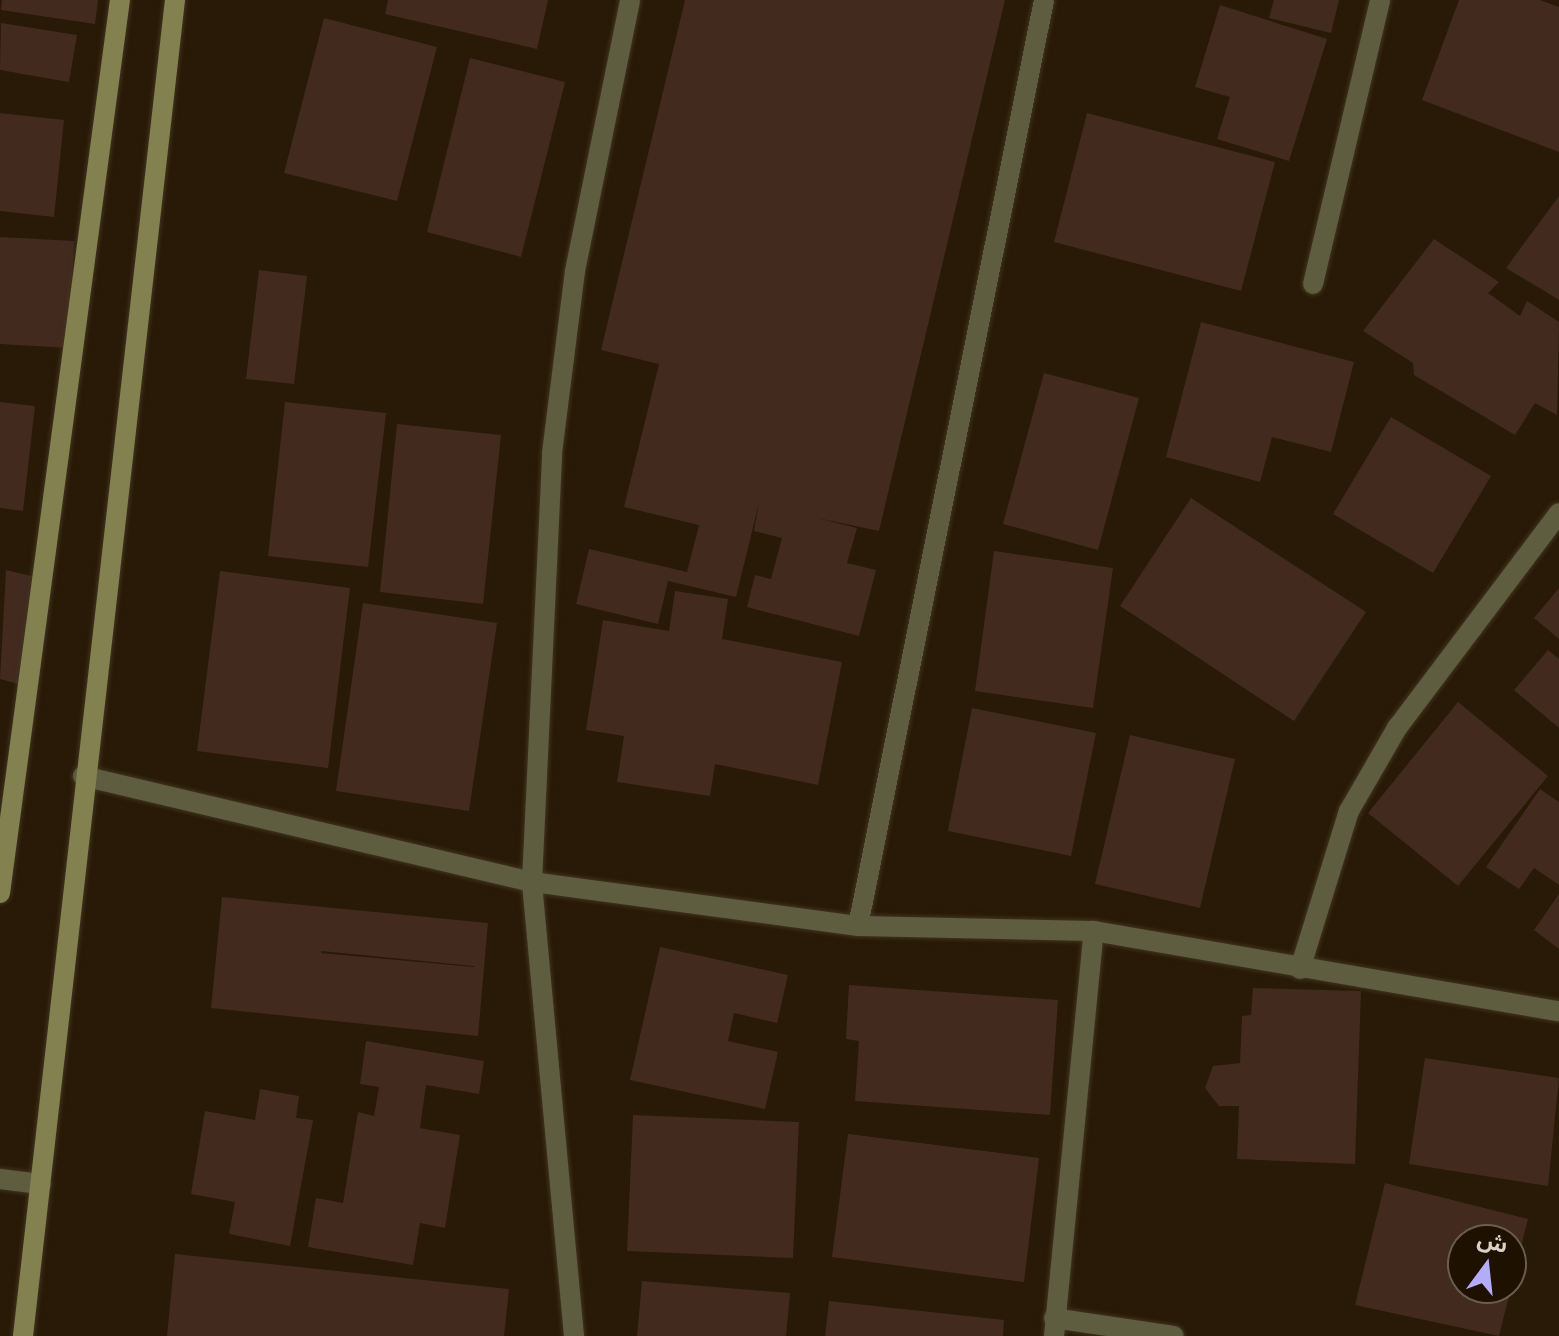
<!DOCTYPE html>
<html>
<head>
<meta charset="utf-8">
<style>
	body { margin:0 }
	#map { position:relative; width:1559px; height:1336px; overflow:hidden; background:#281a06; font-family:"Alegreya Sans","Noto Sans Arabic",sans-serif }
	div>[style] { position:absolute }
	.building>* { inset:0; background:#422a1e }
	.roads { filter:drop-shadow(0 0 2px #413421) drop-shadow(0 0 2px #413421) }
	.street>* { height:20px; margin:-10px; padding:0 10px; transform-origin:10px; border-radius:10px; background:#5e5d3f }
	.secondary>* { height:20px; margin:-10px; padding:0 10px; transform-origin:10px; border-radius:10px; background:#838150 }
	span { translate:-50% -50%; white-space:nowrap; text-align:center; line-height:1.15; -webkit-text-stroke:8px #1e1100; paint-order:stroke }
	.north { position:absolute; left:1447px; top:1224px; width:80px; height:80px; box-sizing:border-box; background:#1e1100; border:2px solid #695e4e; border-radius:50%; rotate:15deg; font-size:22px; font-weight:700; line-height:32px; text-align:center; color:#dad1c4 }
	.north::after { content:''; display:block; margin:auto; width:28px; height:36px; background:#b3adf9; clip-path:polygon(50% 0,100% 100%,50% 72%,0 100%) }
</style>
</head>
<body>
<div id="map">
	<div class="building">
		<div style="clip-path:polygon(2px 0,98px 0,95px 24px,1px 10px)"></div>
		<div style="clip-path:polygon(388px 0,548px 0,537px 49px,385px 14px)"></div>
		<div style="clip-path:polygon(685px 0,1005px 0,879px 531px,817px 518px,857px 528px,847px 563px,876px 570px,859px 636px,747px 607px,755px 575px,771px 579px,782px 538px,754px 531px,759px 503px,736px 597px,668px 581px,658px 624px,576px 604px,589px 549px,687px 572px,699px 525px,624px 507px,659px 364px,601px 350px)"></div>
		<div style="clip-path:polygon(1274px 0,1339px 0,1331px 33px,1269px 18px)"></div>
		<div style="clip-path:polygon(1459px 0,1540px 0,1559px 7px,1559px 152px,1422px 100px)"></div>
		<div style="clip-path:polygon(1220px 5px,1327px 39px,1289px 161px,1217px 139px,1230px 97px,1195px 87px)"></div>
		<div style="clip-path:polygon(324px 18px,437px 47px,397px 201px,284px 173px)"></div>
		<div style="clip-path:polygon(1px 23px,77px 35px,69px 82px,0 70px)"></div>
		<div style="clip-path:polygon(470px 58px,565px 82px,521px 257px,427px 232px)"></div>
		<div style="clip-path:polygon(0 113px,64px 120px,54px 217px,0 211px)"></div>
		<div style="clip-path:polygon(1087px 113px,1275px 162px,1241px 291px,1054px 242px)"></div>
		<div style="clip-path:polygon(1559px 196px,1559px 300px,1506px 268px)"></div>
		<div style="clip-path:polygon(0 237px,74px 241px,69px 348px,0 344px)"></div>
		<div style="clip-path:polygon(1434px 239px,1499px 282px,1488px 293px,1520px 316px,1527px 301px,1559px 322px,1557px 415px,1535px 403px,1515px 435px,1414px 375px,1413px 363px,1363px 331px)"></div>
		<div style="clip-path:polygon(259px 270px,307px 276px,294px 384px,246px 379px)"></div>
		<div style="clip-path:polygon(1201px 322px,1354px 362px,1331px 452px,1272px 437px,1260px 482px,1166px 457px)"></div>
		<div style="clip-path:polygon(1044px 373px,1139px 398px,1098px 550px,1003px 524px)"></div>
		<div style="clip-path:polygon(0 402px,35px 406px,23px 511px,0 508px)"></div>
		<div style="clip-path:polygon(285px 402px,386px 413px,368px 567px,268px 556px)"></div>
		<div style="clip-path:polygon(1391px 417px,1491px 476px,1433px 573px,1333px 514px)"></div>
		<div style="clip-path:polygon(397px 424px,501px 435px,483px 604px,380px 592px)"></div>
		<div style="clip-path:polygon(1191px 498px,1366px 612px,1294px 721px,1120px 606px)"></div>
		<div style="clip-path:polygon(994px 551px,1113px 568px,1093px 708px,975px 691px)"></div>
		<div style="clip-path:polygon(6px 570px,49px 580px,30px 687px,0 679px)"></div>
		<div style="clip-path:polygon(220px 571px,350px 588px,328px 768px,197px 751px)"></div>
		<div style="clip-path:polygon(1559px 588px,1559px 639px,1534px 618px)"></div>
		<div style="clip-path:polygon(675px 591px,728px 599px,722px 639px,842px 662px,818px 785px,715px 764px,710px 796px,617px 782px,624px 736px,586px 730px,603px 620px,669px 631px)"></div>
		<div style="clip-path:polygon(363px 603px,497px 623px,469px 811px,336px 791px)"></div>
		<div style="clip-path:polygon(1548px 650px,1559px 659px,1559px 728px,1514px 690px)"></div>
		<div style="clip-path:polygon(1458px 702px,1548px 776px,1458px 886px,1368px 813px)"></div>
		<div style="clip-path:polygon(972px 708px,1096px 733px,1071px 856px,948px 831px)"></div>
		<div style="clip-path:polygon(1130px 735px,1235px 759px,1200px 908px,1095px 884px)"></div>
		<div style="clip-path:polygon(1540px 789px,1559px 802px,1559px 885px,1534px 868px,1519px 889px,1486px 867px)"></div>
		<div style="clip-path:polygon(1559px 894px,1559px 949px,1534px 930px)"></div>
		<div style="clip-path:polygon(evenodd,222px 897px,488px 923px,478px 1036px,211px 1008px,222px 897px,321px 951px,474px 966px,474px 967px,321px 953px,321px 951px)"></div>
		<div style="clip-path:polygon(660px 947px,788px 975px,777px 1023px,734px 1013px,728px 1041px,778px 1052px,765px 1109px,630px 1080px)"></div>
		<div style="clip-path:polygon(849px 985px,1058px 1000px,1050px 1115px,855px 1101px,859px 1041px,846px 1039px)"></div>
		<div style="clip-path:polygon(1253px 988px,1361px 991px,1355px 1164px,1237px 1159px,1239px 1106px,1219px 1106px,1205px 1088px,1213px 1066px,1240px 1063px,1242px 1016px,1251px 1015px)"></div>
		<div style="clip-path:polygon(366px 1041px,484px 1061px,479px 1094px,426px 1085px,420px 1128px,460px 1135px,445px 1228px,420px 1223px,413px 1265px,308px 1247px,316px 1198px,343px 1203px,358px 1112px,374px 1116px,379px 1087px,360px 1084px)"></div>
		<div style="clip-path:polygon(1425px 1058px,1559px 1078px,1548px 1186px,1409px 1164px)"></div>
		<div style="clip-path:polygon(260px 1089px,299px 1096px,296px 1118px,313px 1120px,290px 1246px,229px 1234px,235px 1202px,191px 1194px,205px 1111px,255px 1120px)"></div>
		<div style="clip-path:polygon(633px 1115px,799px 1122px,793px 1258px,627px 1251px)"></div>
		<div style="clip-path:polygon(848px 1134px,1039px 1158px,1024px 1282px,832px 1257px)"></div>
		<div style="clip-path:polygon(1385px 1183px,1528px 1219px,1512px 1283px,1511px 1240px,1463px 1240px,1463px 1288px,1511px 1288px,1499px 1336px,1355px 1305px)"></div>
		<div style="clip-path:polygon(175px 1254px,509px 1289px,504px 1336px,167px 1336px)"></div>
		<div style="clip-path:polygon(642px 1281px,790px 1293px,786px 1336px,637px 1336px)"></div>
		<div style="clip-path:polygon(829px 1301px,1004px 1320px,1003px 1336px,825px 1336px)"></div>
	</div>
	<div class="roads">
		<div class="street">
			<div style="left:1313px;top:284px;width:292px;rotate:-76.7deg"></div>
			<div style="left:83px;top:776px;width:461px;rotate:13.3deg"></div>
			<div style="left:532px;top:882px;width:329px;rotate:7.7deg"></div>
			<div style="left:858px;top:926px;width:236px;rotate:1.2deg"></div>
			<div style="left:1094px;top:931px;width:472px;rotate:9.8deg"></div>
			<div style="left:858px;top:926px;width:944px;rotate:-78.64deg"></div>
			<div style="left:1300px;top:969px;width:165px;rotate:-72.8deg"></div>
			<div style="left:1349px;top:811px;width:96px;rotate:-60deg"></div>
			<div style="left:1397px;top:728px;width:269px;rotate:-53deg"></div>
			<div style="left:0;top:1179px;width:41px;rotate:7deg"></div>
			<div style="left:1054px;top:1318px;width:121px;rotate:8.5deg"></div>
			<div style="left:574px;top:1336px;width:456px;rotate:-95.3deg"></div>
			<div style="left:532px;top:882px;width:429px;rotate:-87.3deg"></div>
			<div style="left:552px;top:453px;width:183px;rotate:-82.8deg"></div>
			<div style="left:575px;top:271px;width:277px;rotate:-78.5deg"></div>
			<div style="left:1054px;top:1336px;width:407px;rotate:-84.4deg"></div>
		</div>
		<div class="secondary">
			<div style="left:0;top:893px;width:901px;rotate:-82.35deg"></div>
			<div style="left:23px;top:1336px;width:1345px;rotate:-83.51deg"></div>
		</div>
	</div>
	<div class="north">ش</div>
</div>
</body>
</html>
